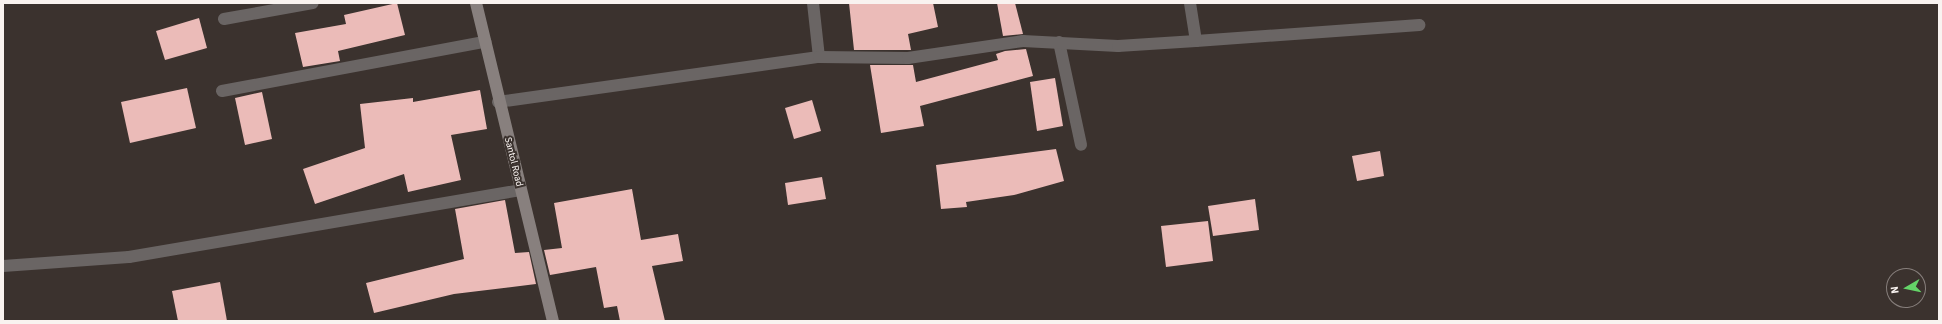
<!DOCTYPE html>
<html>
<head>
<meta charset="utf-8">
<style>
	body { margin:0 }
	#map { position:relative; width:1942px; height:324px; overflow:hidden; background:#3b322e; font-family:"Source Sans 3",sans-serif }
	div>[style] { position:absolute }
	.building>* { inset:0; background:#ebbbb8 }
	.lane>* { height:12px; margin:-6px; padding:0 6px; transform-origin:6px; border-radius:6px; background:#6a6564 }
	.street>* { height:12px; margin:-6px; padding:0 6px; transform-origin:6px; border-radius:6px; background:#6a6564 }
	.secondary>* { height:12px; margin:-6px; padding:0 6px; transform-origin:6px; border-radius:6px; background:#88807e }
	span { translate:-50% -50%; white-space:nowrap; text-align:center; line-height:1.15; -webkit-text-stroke:4px #3b322e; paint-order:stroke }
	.street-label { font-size:10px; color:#f9f3f0 }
	.frame { position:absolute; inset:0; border:4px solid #f9f3f0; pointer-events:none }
	.north { position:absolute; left:1886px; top:268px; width:40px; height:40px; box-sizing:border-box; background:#3b322e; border:1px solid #877f7c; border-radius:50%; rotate:261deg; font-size:11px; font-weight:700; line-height:16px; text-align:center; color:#f9f3f0 }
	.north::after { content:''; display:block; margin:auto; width:14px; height:18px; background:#64d468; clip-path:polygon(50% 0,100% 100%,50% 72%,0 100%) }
</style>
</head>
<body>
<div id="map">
	<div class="building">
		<div style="clip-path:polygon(397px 3px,405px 35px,338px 51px,340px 61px,303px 67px,295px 33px,346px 24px,344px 15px)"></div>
		<div style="clip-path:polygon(849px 3px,933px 3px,938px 27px,908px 34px,911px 50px,854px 50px)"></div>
		<div style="clip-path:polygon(997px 3px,1015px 3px,1023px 34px,1003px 36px)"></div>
		<div style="clip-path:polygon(199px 18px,207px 48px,165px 60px,156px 31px)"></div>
		<div style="clip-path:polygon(1026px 49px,1033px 76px,920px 106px,924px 126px,881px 133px,870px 65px,913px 65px,916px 82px,998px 60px,996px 54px,1005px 51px)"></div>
		<div style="clip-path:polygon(1055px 78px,1063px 126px,1037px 131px,1030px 82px)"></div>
		<div style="clip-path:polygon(187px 88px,196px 128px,130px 143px,121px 102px)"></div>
		<div style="clip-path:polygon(480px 90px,487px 129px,451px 135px,461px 180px,408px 192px,404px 174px,315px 204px,303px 169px,365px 148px,360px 104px,413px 98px,413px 102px)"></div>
		<div style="clip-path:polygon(262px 92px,272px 139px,245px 145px,235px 98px)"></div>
		<div style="clip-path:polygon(812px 100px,821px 131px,794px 139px,785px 108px)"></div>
		<div style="clip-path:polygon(1056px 149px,1064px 181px,1014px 195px,966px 202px,967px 207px,941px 209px,936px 165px)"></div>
		<div style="clip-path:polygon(1380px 151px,1384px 176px,1357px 181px,1352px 156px)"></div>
		<div style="clip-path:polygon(822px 177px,826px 199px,788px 205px,785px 183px)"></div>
		<div style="clip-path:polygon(632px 189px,641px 240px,678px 234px,683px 261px,652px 266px,665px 321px,620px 321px,617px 306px,604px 308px,596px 267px,550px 275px,544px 250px,562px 248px,554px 203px)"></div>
		<div style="clip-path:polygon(1255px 199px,1259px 230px,1213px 236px,1208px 206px)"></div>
		<div style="clip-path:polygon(505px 200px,515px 253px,529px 252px,536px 284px,454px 294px,374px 313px,366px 283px,464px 259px,455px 209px)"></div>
		<div style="clip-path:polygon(1208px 221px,1213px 261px,1166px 267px,1161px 226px)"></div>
		<div style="clip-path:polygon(220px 282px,227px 321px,178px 321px,172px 291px)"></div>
	</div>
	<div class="lane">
		<div style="left:1059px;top:42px;width:105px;rotate:77.9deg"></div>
	</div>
	<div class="street">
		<div style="left:813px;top:3px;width:54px;rotate:83.7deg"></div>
		<div style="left:224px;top:19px;width:90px;rotate:-10.2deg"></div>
		<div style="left:1196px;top:41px;width:224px;rotate:-4.1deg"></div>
		<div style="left:222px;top:91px;width:268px;rotate:-10.6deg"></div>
		<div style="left:498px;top:102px;width:324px;rotate:-8deg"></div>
		<div style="left:819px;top:57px;width:89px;rotate:0.6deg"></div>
		<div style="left:908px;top:58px;width:116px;rotate:-8.4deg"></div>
		<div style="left:1023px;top:41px;width:95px;rotate:3deg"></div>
		<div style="left:1118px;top:46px;width:78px;rotate:-3.7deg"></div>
		<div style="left:1196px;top:41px;width:38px;rotate:-99deg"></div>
		<div style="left:3px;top:266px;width:126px;rotate:-4.1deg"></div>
		<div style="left:129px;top:257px;width:397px;rotate:-9.7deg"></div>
	</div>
	<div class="secondary">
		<div style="left:476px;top:3px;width:327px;rotate:76.4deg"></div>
	</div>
	<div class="street-label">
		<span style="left:513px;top:162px;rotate:76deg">Santol Road</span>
	</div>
	<div class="frame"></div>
	<div class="north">N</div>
</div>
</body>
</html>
